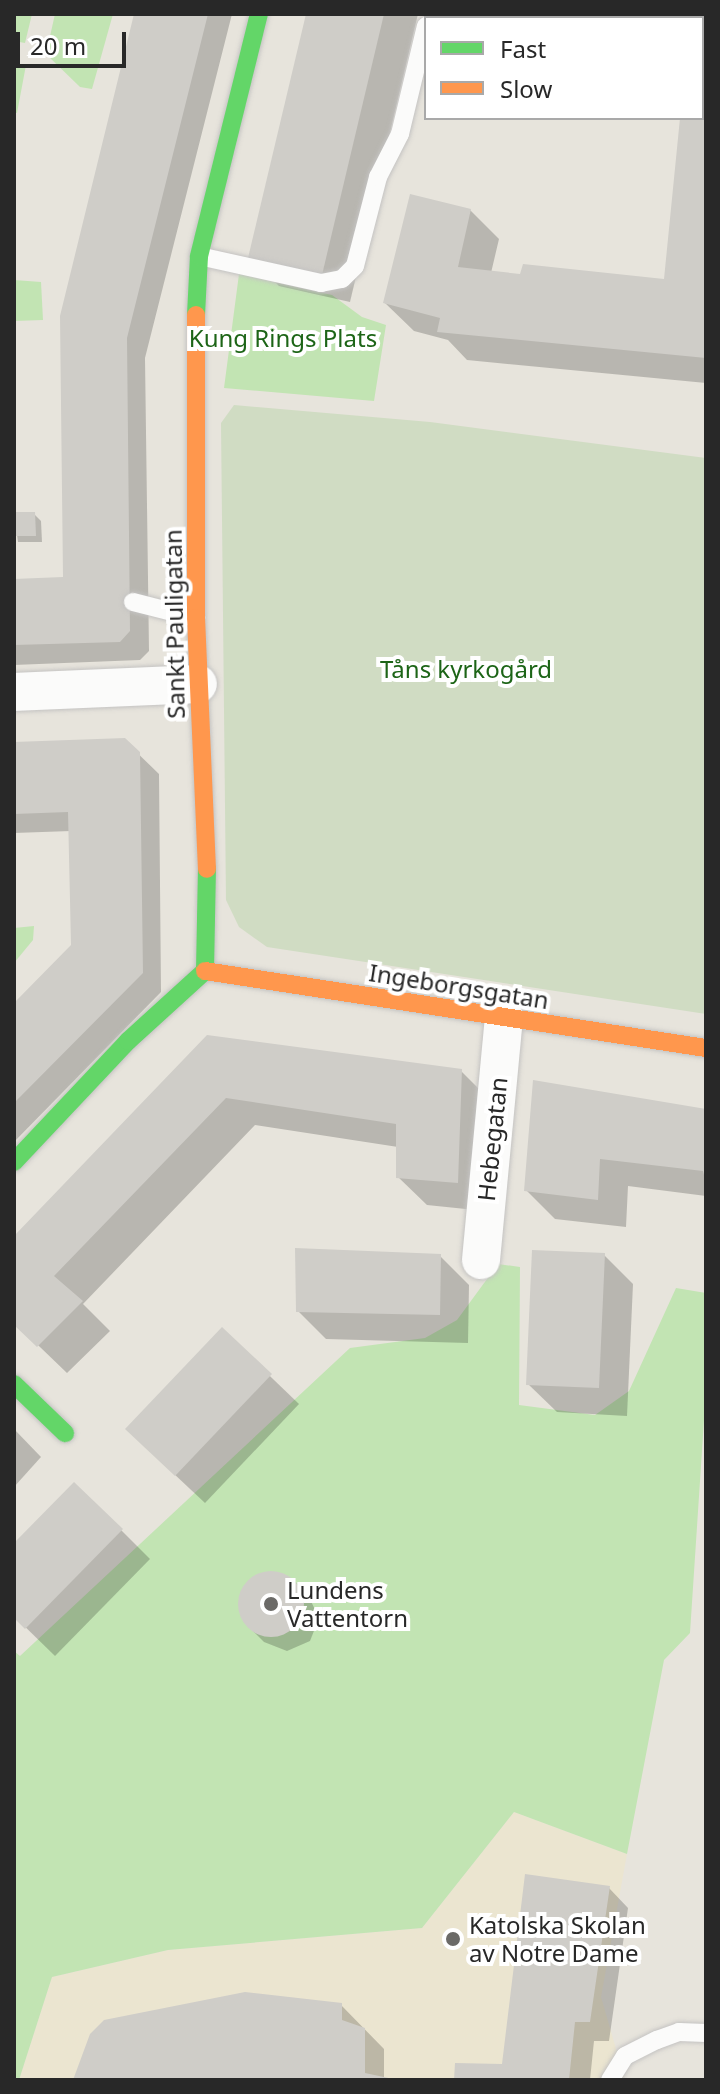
<!DOCTYPE html>
<html>
<head>
<meta charset="utf-8">
<style>
	body { margin:0 }
	#map { position:relative; width:720px; height:2094px; overflow:hidden; background:#e7e4dc; font-family:"Noto Sans",sans-serif }
	div>[style] { position:absolute }
	.education>* { inset:0; background:#ebe5d0 }
	.green>* { inset:0; background:#c2e4b3 }
	.cemetery>* { inset:0; background:#d0dcc3 }
	.shadow>* { inset:0; background:#0003 }
	.building>* { inset:0; background:#cfcdc8 }
	.round { border-radius:50% }
	.roads { filter:drop-shadow(0 0 2px #c4c3c2) drop-shadow(0 0 2px #c4c3c2) }
	.lane>* { height:18px; margin:-9px; padding:0 9px; transform-origin:9px; border-radius:9px; background:#fbfbfa }
	.street>* { height:38px; margin:-19px; padding:0 19px; transform-origin:19px; border-radius:19px; background:#fbfbfa }
	.fast>* { height:18px; margin:-9px; padding:0 9px; transform-origin:9px; border-radius:9px; background:#63d668 }
	.slow>* { height:18px; margin:-9px; padding:0 9px; transform-origin:9px; border-radius:9px; background:#ff974d }
	.dots>* { width:22px; height:22px; translate:-50% -50%; box-sizing:border-box; border:4px solid #fff; border-radius:50% }
	span { translate:-50% -50%; white-space:nowrap; text-align:center; line-height:1.15; -webkit-text-stroke:8px #fff; paint-order:stroke }
	.park-label { font-size:24px; color:#1d6517 }
	.street-label { font-size:24px; color:#282828 }
	.poi-label { font-size:24px; color:#282828 }
	.left { translate:0 -50%; text-align:left }
	.frame { position:absolute; inset:0; border:16px solid #282828; pointer-events:none }
	.legend { position:absolute; left:424px; top:16px; width:280px; height:104px; box-sizing:border-box; background:#fff; border:2px solid #a9a9a9; margin:0; padding:10px 14px; list-style:none; font-size:24px; color:#282828 }
	.legend li { display:flex; align-items:center; gap:16px; height:40px }
	.legend b { width:40px; border:2px solid #a9a9a9 }
	.scale { position:absolute; left:16px; top:32px; width:110px; height:36px; box-sizing:border-box; border:4px solid #282828; border-top:0; padding-left:10px; font-size:24px; line-height:28px; white-space:nowrap; color:#282828; -webkit-text-stroke:6px #fff; paint-order:stroke }
</style>
</head>
<body>
<div id="map">
	<div class="education">
		<div style="clip-path:polygon(514px 1812px,627px 1854px,601px 1997px,625px 2080px,19px 2080px,52px 1977px,168px 1950px,422px 1928px)"></div>
	</div>
	<div class="green">
		<div style="clip-path:polygon(14px 14px,32px 14px,25px 43px,14px 41px)"></div>
		<div style="clip-path:polygon(55px 14px,113px 14px,92px 89px,80px 87px,46px 54px)"></div>
		<div style="clip-path:polygon(14px 63px,26px 65px,17px 113px,14px 112px)"></div>
		<div style="clip-path:polygon(239px 274px,332px 295px,362px 317px,386px 325px,374px 401px,224px 388px)"></div>
		<div style="clip-path:polygon(14px 280px,41px 282px,43px 320px,14px 321px)"></div>
		<div style="clip-path:polygon(34px 926px,33px 940px,14px 963px,14px 928px)"></div>
		<div style="clip-path:polygon(498px 1264px,520px 1267px,519px 1405px,595px 1415px,629px 1391px,676px 1288px,706px 1293px,706px 1390px,690px 1633px,664px 1660px,627px 1854px,514px 1812px,422px 1928px,168px 1950px,52px 1977px,19px 2080px,14px 2080px,14px 1651px,20px 1656px,350px 1348px,425px 1338px,457px 1320px)"></div>
	</div>
	<div class="cemetery">
		<div style="clip-path:polygon(234px 405px,430px 422px,706px 458px,706px 1014px,267px 947px,239px 927px,226px 900px,221px 423px)"></div>
	</div>
	<div class="shadow">
		<div style="clip-path:polygon(136px 14px,232px 14px,145px 358px,149px 651px,140px 660px,14px 665px,14px 580px,65px 579px)"></div>
		<div style="clip-path:polygon(308px 14px,418px 14px,350px 302px,279px 286px,250px 257px)"></div>
		<div style="clip-path:polygon(691px 14px,706px 14px,706px 383px,467px 360px,448px 340px,414px 331px,385px 303px,470px 210px,499px 239px,491px 273px,666px 281px,682px 118px,702px 118px,702px 18px)"></div>
		<div style="clip-path:polygon(14px 514px,34px 514px,41px 521px,42px 542px,18px 542px)"></div>
		<div style="clip-path:polygon(124px 740px,159px 774px,161px 992px,14px 1142px,14px 1006px,73px 946px,71px 831px,14px 833px,14px 744px)"></div>
		<div style="clip-path:polygon(208px 1037px,461px 1071px,489px 1099px,485px 1211px,427px 1205px,398px 1177px,398px 1147px,255px 1125px,83px 1304px,110px 1331px,67px 1373px,14px 1322px,14px 1239px)"></div>
		<div style="clip-path:polygon(706px 1111px,706px 1196px,628px 1186px,626px 1227px,555px 1219px,526px 1190px)"></div>
		<div style="clip-path:polygon(604px 1255px,633px 1284px,627px 1416px,557px 1412px,528px 1384px)"></div>
		<div style="clip-path:polygon(440px 1256px,469px 1285px,468px 1343px,326px 1339px,298px 1311px)"></div>
		<div style="clip-path:polygon(222px 1330px,299px 1404px,205px 1503px,156px 1457px)"></div>
		<div style="clip-path:polygon(14px 1429px,41px 1457px,14px 1487px)"></div>
		<div style="clip-path:polygon(121px 1530px,150px 1559px,55px 1656px,14px 1616px,14px 1546px)"></div>
		<div style="clip-path:polygon(271px 1572px,294px 1581px,308px 1595px,319px 1618px,310px 1641px,287px 1651px,264px 1642px,250px 1628px,239px 1605px,248px 1582px)"></div>
		<div style="clip-path:polygon(609px 1888px,628px 1908px,609px 2041px,594px 2041px,590px 2080px,456px 2080px,504px 2066px)"></div>
		<div style="clip-path:polygon(341px 2005px,384px 2049px,384px 2078px,396px 2080px,75px 2080px)"></div>
	</div>
	<div class="building">
		<div style="clip-path:polygon(134px 14px,208px 14px,127px 338px,130px 631px,120px 642px,14px 645px,14px 579px,63px 577px,60px 316px)"></div>
		<div style="clip-path:polygon(306px 14px,384px 14px,322px 275px,248px 258px)"></div>
		<div style="clip-path:polygon(689px 14px,706px 14px,706px 358px,437px 332px,440px 318px,383px 303px,410px 194px,471px 209px,458px 267px,520px 274px,523px 264px,664px 279px,680px 118px,702px 118px,702px 18px)"></div>
		<div style="clip-path:polygon(14px 512px,35px 512px,36px 536px,14px 536px)"></div>
		<div style="clip-path:polygon(125px 738px,140px 752px,143px 973px,14px 1103px,14px 1003px,71px 945px,68px 812px,14px 814px,14px 742px)"></div>
		<div style="clip-path:polygon(207px 1035px,462px 1069px,458px 1183px,396px 1178px,396px 1124px,226px 1098px,54px 1276px,83px 1301px,37px 1347px,14px 1325px,14px 1236px)"></div>
		<div style="clip-path:polygon(533px 1080px,706px 1109px,706px 1183px,703px 1171px,600px 1159px,598px 1200px,524px 1191px)"></div>
		<div style="clip-path:polygon(295px 1248px,441px 1254px,440px 1315px,296px 1312px)"></div>
		<div style="clip-path:polygon(532px 1250px,605px 1253px,599px 1388px,526px 1385px)"></div>
		<div style="clip-path:polygon(222px 1327px,272px 1374px,175px 1476px,125px 1429px)"></div>
		<div style="clip-path:polygon(74px 1482px,123px 1529px,25px 1629px,14px 1618px,14px 1543px)"></div>
		<div class="round" style="left:238px;top:1571px;width:66px;height:66px"></div>
		<div style="clip-path:polygon(525px 1874px,610px 1886px,590px 2022px,575px 2022px,569px 2080px,454px 2080px,455px 2063px,502px 2064px)"></div>
		<div style="clip-path:polygon(245px 1992px,342px 2003px,342px 2020px,365px 2028px,365px 2073px,398px 2080px,73px 2080px,90px 2034px,104px 2020px)"></div>
	</div>
	<div class="roads">
		<div class="lane">
			<div style="left:199px;top:256px;width:125px;rotate:12.5deg"></div>
			<div style="left:321px;top:283px;width:21px;rotate:-11deg"></div>
			<div style="left:342px;top:279px;width:18px;rotate:-45deg"></div>
			<div style="left:355px;top:266px;width:92px;rotate:-75.5deg"></div>
			<div style="left:378px;top:177px;width:48px;rotate:-62.9deg"></div>
			<div style="left:400px;top:134px;width:111px;rotate:-76.5deg"></div>
			<div style="left:133px;top:602px;width:65px;rotate:14.3deg"></div>
			<div style="left:610px;top:2080px;width:28px;rotate:-58deg"></div>
			<div style="left:625px;top:2056px;width:36px;rotate:-27deg"></div>
			<div style="left:657px;top:2040px;width:23px;rotate:-20deg"></div>
			<div style="left:679px;top:2032px;width:27px;rotate:2deg"></div>
		</div>
		<div class="street">
			<div style="left:14px;top:692px;width:184px;rotate:-2.5deg"></div>
			<div style="left:481px;top:1260px;width:244px;rotate:-84.6deg"></div>
		</div>
		<div class="fast">
			<div style="left:196px;top:315px;width:59px;rotate:-87.1deg"></div>
			<div style="left:199px;top:256px;width:249px;rotate:-76.1deg"></div>
			<div style="left:14px;top:1162px;width:166px;rotate:-46.7deg"></div>
			<div style="left:128px;top:1041px;width:104px;rotate:-42.3deg"></div>
			<div style="left:205px;top:971px;width:102px;rotate:-88.9deg"></div>
			<div style="left:14px;top:1384px;width:71px;rotate:43.9deg"></div>
		</div>
		<div class="slow">
			<div style="left:196px;top:315px;width:303px;rotate:90deg"></div>
			<div style="left:196px;top:618px;width:251px;rotate:87.5deg"></div>
			<div style="left:205px;top:971px;width:507px;rotate:8.74deg"></div>
		</div>
	</div>
	<div class="dots">
		<div style="left:271px;top:1604px;background:#6b6a67"></div>
		<div style="left:453px;top:1939px;background:#6b6a67"></div>
	</div>
	<div class="park-label">
		<span style="left:283px;top:338px">Kung Rings Plats</span>
		<span style="left:466px;top:669px">Tåns kyrkogård</span>
	</div>
	<div class="street-label">
		<span style="left:174px;top:624px;rotate:-91deg">Sankt Pauligatan</span>
		<span style="left:459px;top:986px;rotate:9deg">Ingeborgsgatan</span>
		<span style="left:492px;top:1139px;rotate:-84deg">Hebegatan</span>
	</div>
	<div class="poi-label">
		<span class="left" style="left:287px;top:1604px">Lundens<br>Vattentorn</span>
		<span class="left" style="left:469px;top:1939px">Katolska Skolan<br>av Notre Dame</span>
	</div>
	<div class="frame"></div>
	<ul class="legend">
	<li><b style="height:10px;background:#63d668"></b>Fast</li>
	<li><b style="height:10px;background:#ff974d"></b>Slow</li>
	</ul>
	<div class="scale">20 m</div>
</div>
</body>
</html>
